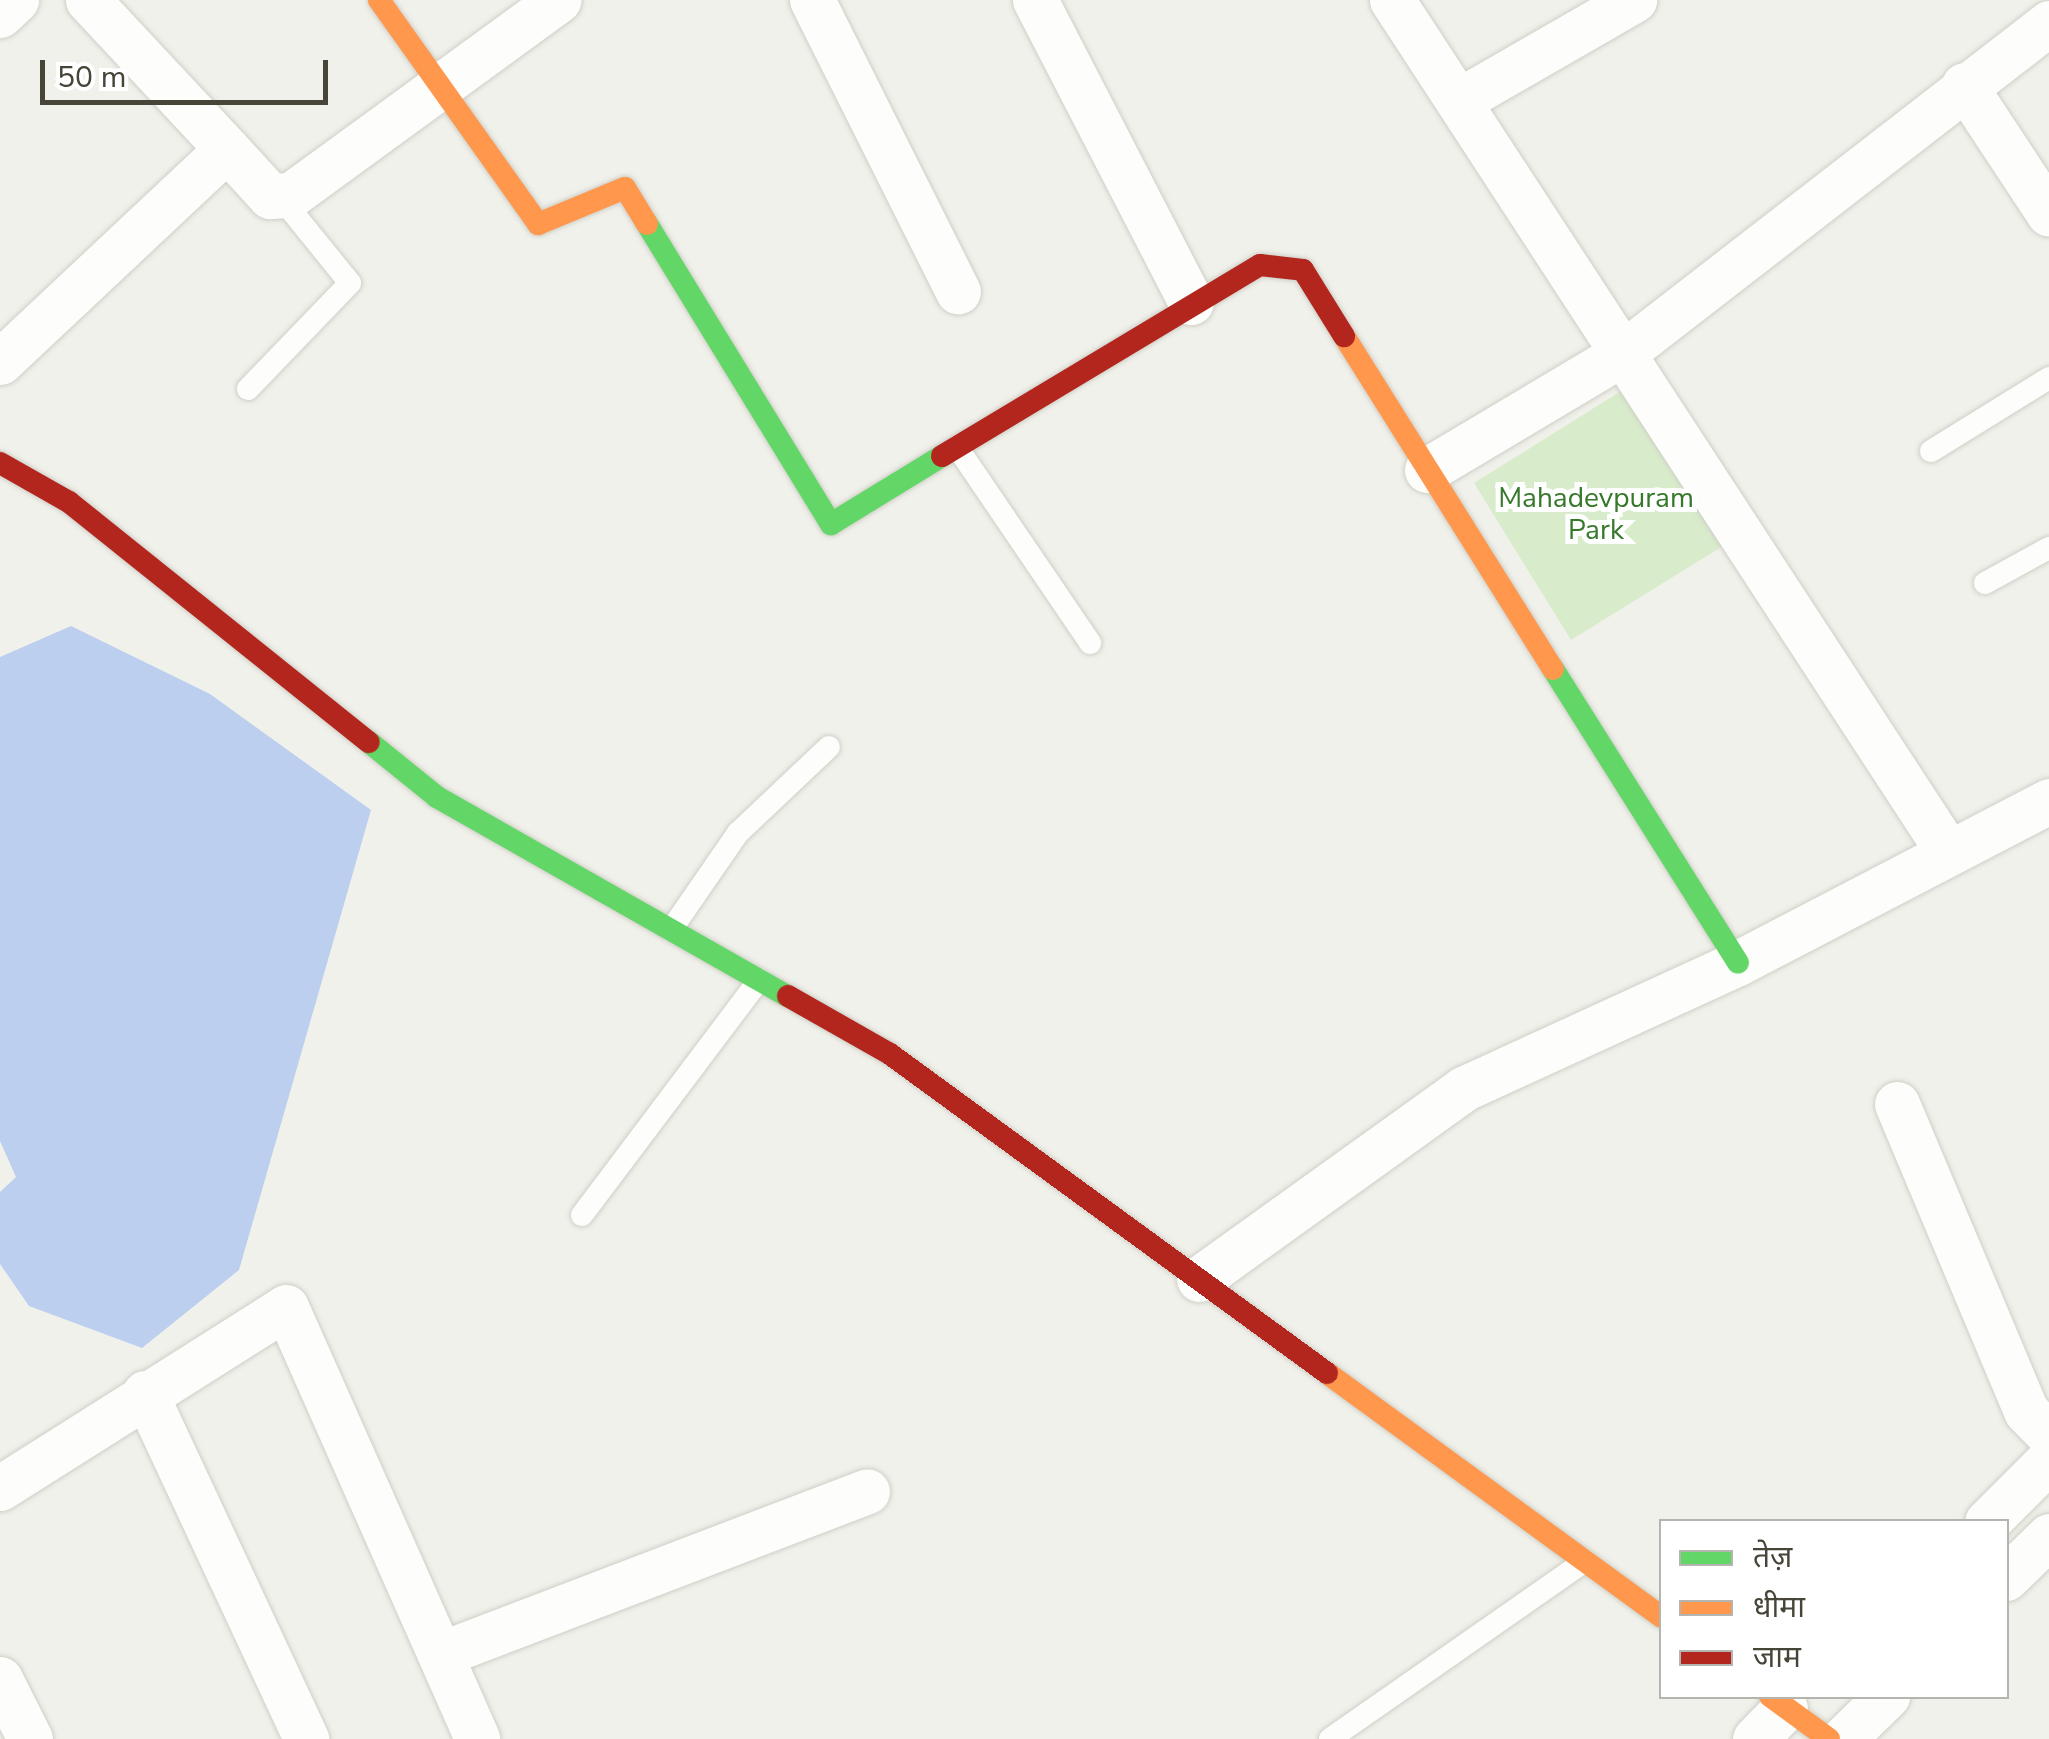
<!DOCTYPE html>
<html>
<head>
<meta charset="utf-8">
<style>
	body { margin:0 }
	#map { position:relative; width:2049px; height:1739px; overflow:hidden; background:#f1f1eb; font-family:"Nunito Sans","Noto Sans Devanagari",sans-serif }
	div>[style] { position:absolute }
	.green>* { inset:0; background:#d8eccb }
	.water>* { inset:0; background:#bccfee }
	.roads { filter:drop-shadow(0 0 2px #cfcfc8) drop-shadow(0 0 2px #cfcfc8) }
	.lane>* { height:22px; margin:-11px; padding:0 11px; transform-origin:11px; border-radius:11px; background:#fdfdfc }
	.street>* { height:45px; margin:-22.5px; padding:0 22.5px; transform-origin:22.5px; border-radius:22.5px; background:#fdfdfc }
	.fast>* { height:22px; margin:-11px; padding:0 11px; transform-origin:11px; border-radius:11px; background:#63d668 }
	.slow>* { height:22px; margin:-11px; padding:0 11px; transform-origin:11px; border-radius:11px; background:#ff974d }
	.jam>* { height:22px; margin:-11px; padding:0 11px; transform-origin:11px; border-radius:11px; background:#b3261e }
	span { translate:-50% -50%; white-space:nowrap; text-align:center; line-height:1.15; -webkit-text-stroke:10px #fff; paint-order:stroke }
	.park-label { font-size:28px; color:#36792a }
	.legend { position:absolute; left:1659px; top:1519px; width:350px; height:180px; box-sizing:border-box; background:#fff; border:2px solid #b5b5af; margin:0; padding:12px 18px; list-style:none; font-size:30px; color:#474537 }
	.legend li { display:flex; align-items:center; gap:20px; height:50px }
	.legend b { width:50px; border:2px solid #b5b5af }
	.scale { position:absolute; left:40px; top:60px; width:288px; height:45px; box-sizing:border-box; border:5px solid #474537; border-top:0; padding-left:12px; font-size:30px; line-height:35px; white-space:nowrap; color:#474537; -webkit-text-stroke:8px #fff; paint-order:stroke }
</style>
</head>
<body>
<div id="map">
	<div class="green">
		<div style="clip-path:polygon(1621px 391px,1723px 546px,1571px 640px,1474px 483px)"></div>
	</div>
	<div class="water">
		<div style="clip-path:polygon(71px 626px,210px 694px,371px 810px,239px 1270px,142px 1348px,29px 1306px,0 1264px,0 1192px,16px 1177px,0 1141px,0 657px)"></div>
	</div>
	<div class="roads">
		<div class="lane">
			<div style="left:248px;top:389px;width:147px;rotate:-46.1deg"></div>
			<div style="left:350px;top:283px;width:108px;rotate:-129deg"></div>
			<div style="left:957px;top:447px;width:237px;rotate:55.8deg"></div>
			<div style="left:1931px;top:451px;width:139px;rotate:-31.7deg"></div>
			<div style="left:1985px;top:583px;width:73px;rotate:-28.7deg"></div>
			<div style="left:671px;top:930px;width:118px;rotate:-55.4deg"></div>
			<div style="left:738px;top:833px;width:125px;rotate:-43.4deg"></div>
			<div style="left:582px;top:1215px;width:294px;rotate:-53deg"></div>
			<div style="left:1330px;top:1739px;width:311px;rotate:-34.9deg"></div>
		</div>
		<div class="street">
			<div style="left:88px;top:0;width:204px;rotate:47deg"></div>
			<div style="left:812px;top:0;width:326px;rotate:63.4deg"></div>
			<div style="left:1035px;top:0;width:340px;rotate:62.7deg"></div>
			<div style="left:1392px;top:0;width:1017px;rotate:56.87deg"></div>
			<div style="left:0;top:15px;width:22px;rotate:-43deg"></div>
			<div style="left:1964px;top:85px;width:154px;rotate:56.6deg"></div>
			<div style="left:1460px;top:100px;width:201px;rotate:-29.9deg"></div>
			<div style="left:0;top:362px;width:311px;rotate:-43.2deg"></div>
			<div style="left:227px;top:149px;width:64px;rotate:47.5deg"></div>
			<div style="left:270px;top:196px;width:21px;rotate:-3deg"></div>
			<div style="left:291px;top:195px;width:331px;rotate:-36.1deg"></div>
			<div style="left:1427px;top:470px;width:228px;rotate:-30.8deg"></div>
			<div style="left:1623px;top:353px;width:539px;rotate:-37.76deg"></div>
			<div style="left:1897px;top:1104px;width:333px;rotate:67.2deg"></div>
			<div style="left:2026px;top:1411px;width:33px;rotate:46deg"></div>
			<div style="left:1199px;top:1279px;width:325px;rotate:-35.7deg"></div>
			<div style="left:1463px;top:1089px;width:302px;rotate:-24.6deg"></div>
			<div style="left:1738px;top:963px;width:351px;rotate:-27.5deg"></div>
			<div style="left:145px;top:1393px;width:382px;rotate:65deg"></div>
			<div style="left:0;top:1488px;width:338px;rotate:-32.3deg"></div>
			<div style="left:286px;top:1307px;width:472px;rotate:66.1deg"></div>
			<div style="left:1987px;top:1522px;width:88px;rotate:-45deg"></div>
			<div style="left:2006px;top:1578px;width:60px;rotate:-44.3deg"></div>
			<div style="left:441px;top:1654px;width:456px;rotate:-20.9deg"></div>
			<div style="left:0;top:1679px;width:67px;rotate:63.4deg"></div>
			<div style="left:1755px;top:1739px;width:43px;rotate:-45.9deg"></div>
			<div style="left:1843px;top:1739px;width:62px;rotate:-44.3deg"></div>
		</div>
		<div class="fast">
			<div style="left:647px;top:224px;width:352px;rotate:58.5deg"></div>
			<div style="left:831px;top:524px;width:130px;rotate:-31.5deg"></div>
			<div style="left:1553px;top:669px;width:347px;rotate:57.8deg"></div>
			<div style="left:369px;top:742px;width:87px;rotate:39deg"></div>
			<div style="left:437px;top:797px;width:403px;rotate:29.6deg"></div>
		</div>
		<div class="slow">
			<div style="left:379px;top:0;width:275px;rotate:54.6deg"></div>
			<div style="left:538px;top:224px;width:94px;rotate:-22.5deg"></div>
			<div style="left:625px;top:188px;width:42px;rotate:58.6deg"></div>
			<div style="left:1344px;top:336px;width:393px;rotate:57.9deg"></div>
			<div style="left:1327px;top:1373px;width:414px;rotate:36.1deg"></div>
			<div style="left:1770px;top:1696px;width:73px;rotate:36.1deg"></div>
		</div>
		<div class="jam">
			<div style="left:942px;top:456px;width:371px;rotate:-31deg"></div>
			<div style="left:1260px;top:265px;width:43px;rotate:6.6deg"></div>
			<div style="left:1303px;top:270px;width:78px;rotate:58.2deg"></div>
			<div style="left:0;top:463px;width:79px;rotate:29.5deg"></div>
			<div style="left:69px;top:502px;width:384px;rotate:38.7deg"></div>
			<div style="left:788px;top:996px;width:117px;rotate:29.6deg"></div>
			<div style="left:890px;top:1054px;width:541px;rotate:36.13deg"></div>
		</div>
	</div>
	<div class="park-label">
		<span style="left:1596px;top:514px">Mahadevpuram<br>Park</span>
	</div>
	<ul class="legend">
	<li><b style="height:12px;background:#63d668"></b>तेज़</li>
	<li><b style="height:12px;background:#ff974d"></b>धीमा</li>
	<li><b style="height:12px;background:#b3261e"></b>जाम</li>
	</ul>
	<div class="scale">50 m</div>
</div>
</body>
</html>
